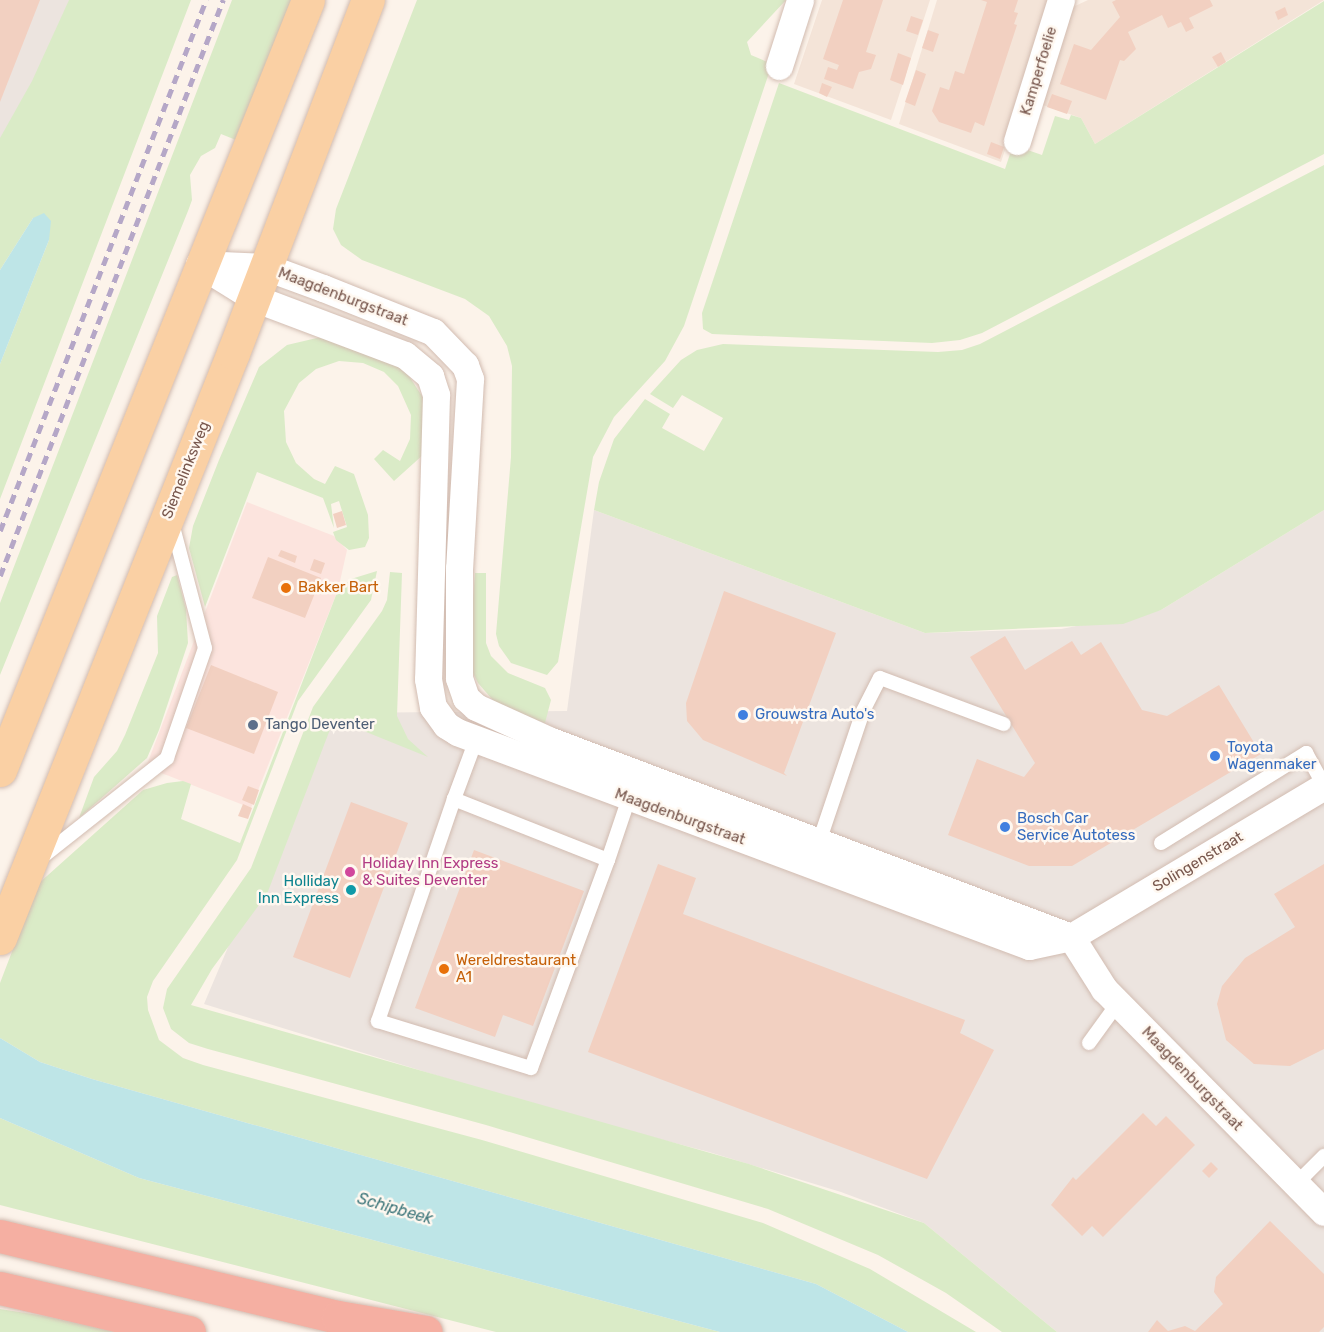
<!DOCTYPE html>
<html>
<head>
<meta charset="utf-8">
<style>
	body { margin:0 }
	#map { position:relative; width:1324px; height:1332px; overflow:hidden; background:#fcf3ea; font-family:Rubik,sans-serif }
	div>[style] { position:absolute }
	.residential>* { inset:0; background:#f4e4d8 }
	.commercial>* { inset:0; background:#fce4de }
	.industrial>* { inset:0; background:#ece4df }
	.green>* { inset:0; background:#daebc7 }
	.water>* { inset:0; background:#bee5e7 }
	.building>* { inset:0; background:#f2d0c1 }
	.roads { filter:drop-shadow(0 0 2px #d2bcb1) drop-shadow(0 0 2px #d2bcb1) }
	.lane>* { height:14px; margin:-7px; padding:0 7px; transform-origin:7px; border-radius:7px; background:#fff }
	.street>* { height:27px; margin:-13.5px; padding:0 13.5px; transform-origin:13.5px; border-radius:13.5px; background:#fff }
	.primary>* { height:33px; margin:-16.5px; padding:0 16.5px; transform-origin:16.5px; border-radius:16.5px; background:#fad0a4 }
	.highway>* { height:33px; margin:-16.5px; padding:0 16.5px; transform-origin:16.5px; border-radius:16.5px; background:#f5afa2 }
	.rail>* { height:4.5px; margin-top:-2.25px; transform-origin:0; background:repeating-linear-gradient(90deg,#b5a7c7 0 9px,transparent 0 15px) }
	.dots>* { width:16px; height:16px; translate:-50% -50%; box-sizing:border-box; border:3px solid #fff8f0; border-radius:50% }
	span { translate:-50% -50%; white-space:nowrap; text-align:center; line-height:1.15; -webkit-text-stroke:5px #fff8f0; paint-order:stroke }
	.street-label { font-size:15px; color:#78574d }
	.food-label { font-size:15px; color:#c56008 }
	.left { translate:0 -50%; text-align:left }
	.shop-label { font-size:15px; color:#366cbe }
	.service-label { font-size:15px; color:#4e5e75 }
	.hotel-label { font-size:15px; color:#b23c85 }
	.culture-label { font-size:15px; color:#0d838f }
	.right { translate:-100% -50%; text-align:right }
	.water-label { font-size:16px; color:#40787c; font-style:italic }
</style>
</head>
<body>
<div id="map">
	<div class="residential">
		<div style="clip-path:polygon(822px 0,930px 0,891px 120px,794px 84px)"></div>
		<div style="clip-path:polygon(937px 0,1055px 0,1001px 162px,899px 124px)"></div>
		<div style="clip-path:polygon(1088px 0,1324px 0,1095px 144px,1081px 118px,1040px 104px,1073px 7px)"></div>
	</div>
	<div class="commercial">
		<div style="clip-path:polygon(247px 502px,334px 536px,347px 550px,338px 590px,251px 808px,146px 767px)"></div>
	</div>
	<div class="industrial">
		<div style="clip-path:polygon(0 0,155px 0,0 141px)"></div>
		<div style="clip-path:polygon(594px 510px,925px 633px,1061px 629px,1161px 610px,1324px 510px,1324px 1332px,1057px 1332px,924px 1223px,841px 1192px,709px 1152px,549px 1110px,204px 1004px,327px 713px,567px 711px)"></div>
	</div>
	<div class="green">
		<div style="clip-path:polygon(69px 0,191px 0,0 499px,0 364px,49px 240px,33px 218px,0 270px,0 138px,32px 81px)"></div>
		<div style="clip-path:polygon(232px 0,291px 0,236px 140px,221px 134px,215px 148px,201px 156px,190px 175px,192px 200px,188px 211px,0 675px,0 603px)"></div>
		<div style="clip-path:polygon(417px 0,786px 0,747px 42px,751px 55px,772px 64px,684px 326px,665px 361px,614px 417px,593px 457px,558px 662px,547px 675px,511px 663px,499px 646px,496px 634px,511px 457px,512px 366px,507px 346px,489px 316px,465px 299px,362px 260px,341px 245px,333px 229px,336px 209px)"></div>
		<div style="clip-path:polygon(1324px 1px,1324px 154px,982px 333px,960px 340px,932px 343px,712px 334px,703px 329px,702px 313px,779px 83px,1005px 169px,1013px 145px,1042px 155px,1055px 116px,1069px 120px,1071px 115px,1081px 118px,1095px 144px)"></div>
		<div style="clip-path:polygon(1324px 165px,1324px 510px,1161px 610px,1123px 624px,925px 633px,594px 510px,599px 482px,614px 439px,645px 399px,670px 414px,662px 428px,704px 451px,723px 418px,682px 395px,673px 408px,650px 394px,681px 360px,697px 350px,723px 344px,938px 352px,962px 350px,980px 344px)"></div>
		<div style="clip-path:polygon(321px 337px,386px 357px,407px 373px,424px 399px,424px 454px,394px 481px,374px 459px,383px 450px,400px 461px,410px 439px,411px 415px,398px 386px,384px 372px,363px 363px,339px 361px,316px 369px,299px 383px,284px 411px,286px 442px,296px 463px,314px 479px,325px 484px,335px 466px,354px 474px,368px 515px,369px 538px,365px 547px,349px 550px,336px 540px,333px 532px,347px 527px,339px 501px,331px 504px,334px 528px,323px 498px,257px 472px,205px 607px,189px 548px,193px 526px,219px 460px,259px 367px,287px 345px)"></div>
		<div style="clip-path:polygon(377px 571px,371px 600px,298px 701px,237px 860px,153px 981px,147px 997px,148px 1010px,159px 1040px,183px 1058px,203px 1065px,482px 1140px,763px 1223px,870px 1269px,976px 1332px,908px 1332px,816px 1284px,92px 1079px,40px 1062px,0 1038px,0 983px,38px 884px,143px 790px,167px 783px,183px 781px,191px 784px,181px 819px,240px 843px,338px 590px,351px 579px)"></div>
		<div style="clip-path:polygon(390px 572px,402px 573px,397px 716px,408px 739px,428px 757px,334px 719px,267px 894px,212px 969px,191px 1005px,749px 1164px,924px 1223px,1057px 1332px,1002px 1332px,946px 1293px,878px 1255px,768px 1209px,486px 1125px,208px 1049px,189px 1043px,171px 1029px,163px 1008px,167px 989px,251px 868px,313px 707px,382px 611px,387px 600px)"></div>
		<div style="clip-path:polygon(475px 573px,486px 573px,486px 643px,491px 656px,508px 673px,545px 688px,551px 700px,545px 723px,498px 706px,478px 683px,468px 663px)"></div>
		<div style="clip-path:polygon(177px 575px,186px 609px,188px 643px,159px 730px,147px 758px,79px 818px,94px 777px,117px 751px,125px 735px,158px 653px,157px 616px,172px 577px)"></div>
		<div style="clip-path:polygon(0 1118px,139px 1178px,720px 1332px,496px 1332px,0 1205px)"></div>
		<div style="clip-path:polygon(0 1309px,45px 1316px,116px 1332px,0 1332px)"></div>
	</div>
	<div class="water">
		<div style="clip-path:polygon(44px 213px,51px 221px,49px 240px,0 364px,0 270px,33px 218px)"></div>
		<div style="clip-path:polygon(0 1038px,40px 1062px,92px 1079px,816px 1284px,908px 1332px,720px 1332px,139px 1178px,0 1118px)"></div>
	</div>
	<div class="building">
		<div style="clip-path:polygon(0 0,40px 0,0 102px)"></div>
		<div style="clip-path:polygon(843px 0,883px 0,866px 52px,876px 55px,871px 69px,859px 72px,853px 89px,824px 79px,828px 67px,837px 70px,839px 65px,823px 59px)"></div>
		<div style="clip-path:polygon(981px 0,1018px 0,1014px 12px,1018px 13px,1014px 24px,1017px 25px,984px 126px,975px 122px,971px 133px,939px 122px,932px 111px,940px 87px,949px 90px,955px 71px,964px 74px,987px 2px)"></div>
		<div style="clip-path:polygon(1116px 0,1210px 0,1213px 6px,1189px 18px,1194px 28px,1186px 32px,1181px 22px,1168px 28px,1162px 15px,1128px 32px,1136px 49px,1124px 61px,1120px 60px,1106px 100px,1060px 84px,1074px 44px,1091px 50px,1120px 17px,1112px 2px)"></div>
		<div style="clip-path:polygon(1285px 7px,1288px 15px,1278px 20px,1275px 12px)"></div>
		<div style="clip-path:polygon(911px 16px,923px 20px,918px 35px,906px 31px)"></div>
		<div style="clip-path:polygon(928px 30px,939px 34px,933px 52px,922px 48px)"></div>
		<div style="clip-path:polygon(1221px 52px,1226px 62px,1218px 67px,1212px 57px)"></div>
		<div style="clip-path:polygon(898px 53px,911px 58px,903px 85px,890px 80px)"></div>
		<div style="clip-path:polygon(916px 70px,926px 74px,915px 106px,905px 102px)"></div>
		<div style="clip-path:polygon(822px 83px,832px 87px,827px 97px,819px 93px)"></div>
		<div style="clip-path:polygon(1052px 94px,1072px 101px,1067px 114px,1047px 107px)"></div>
		<div style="clip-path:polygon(991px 142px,1004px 147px,1000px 159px,987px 154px)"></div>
		<div style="clip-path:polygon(342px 511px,346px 525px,337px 528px,333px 514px)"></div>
		<div style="clip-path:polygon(281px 550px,297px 556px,295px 563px,278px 556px)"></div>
		<div style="clip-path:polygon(268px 557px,321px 578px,305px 618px,252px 598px)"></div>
		<div style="clip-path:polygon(314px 559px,325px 563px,321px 574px,310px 570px)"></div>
		<div style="clip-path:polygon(724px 591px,836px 633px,784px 773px,787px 776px,703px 740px,687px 721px,686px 703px)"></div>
		<div style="clip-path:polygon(1005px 636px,1025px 670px,1072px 641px,1081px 655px,1101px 642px,1142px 710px,1167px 716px,1219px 685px,1261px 754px,1072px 866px,1029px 866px,948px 835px,977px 759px,1024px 777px,1035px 763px,970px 657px)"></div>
		<div style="clip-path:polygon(211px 665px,278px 692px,254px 754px,186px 728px)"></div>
		<div style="clip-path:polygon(248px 786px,259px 790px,254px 805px,242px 800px)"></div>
		<div style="clip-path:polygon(351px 802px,408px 823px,350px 978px,293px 957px)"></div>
		<div style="clip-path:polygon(243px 804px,252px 808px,248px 819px,238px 816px)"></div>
		<div style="clip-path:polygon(474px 850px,584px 891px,533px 1026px,503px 1015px,495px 1037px,415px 1008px)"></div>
		<div style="clip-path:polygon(658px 864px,696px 878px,683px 914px,965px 1020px,960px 1033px,994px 1050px,927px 1179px,588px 1052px)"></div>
		<div style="clip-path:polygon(1324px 864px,1324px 1049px,1290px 1066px,1254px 1064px,1226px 1040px,1217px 1004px,1222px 986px,1245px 958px,1295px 927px,1274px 894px)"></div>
		<div style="clip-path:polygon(1143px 1113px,1156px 1126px,1166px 1116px,1195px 1145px,1103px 1237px,1092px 1226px,1082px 1236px,1051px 1205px,1073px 1177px,1076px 1180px)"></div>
		<div style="clip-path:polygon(1211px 1162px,1218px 1169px,1209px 1178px,1202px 1171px)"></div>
		<div style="clip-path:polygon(1270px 1221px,1324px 1274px,1324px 1327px,1319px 1332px,1148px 1332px,1157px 1320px,1168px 1331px,1185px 1326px,1195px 1331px,1223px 1304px,1214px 1292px,1216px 1277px)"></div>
	</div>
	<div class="roads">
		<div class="lane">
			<div style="left:454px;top:799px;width:63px;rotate:-69.6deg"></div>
			<div style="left:819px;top:842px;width:138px;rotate:-71.4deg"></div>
			<div style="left:863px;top:711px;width:37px;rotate:-63deg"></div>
			<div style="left:880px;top:678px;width:132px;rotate:20.4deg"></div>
			<div style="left:1161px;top:843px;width:171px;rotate:-31.8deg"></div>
			<div style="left:1306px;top:753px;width:38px;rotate:61deg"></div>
			<div style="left:41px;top:858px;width:161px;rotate:-38.4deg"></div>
			<div style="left:167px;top:758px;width:116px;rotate:-70.9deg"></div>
			<div style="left:205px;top:648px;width:129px;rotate:-104.8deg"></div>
			<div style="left:608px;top:860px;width:166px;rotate:-158.4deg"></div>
			<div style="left:454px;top:799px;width:235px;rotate:108.9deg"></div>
			<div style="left:378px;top:1021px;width:160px;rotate:17.1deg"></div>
			<div style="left:531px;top:1068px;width:222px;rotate:-69.7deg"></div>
			<div style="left:608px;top:860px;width:72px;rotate:-71.3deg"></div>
			<div style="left:1089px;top:1043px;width:49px;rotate:-54.1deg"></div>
			<div style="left:1296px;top:1184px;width:40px;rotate:-45deg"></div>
		</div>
		<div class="street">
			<div style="left:779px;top:66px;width:69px;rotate:-72.3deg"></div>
			<div style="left:1017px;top:141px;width:148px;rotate:-72.7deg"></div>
			<div style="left:199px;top:264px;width:67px;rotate:2.6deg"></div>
			<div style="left:266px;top:267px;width:61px;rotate:20.2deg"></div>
			<div style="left:323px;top:288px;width:118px;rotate:21.8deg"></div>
			<div style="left:433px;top:332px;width:46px;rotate:45.9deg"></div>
			<div style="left:465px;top:365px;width:15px;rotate:70deg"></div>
			<div style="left:470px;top:379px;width:189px;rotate:93.3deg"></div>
			<div style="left:459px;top:568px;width:110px;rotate:90deg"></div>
			<div style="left:459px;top:678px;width:21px;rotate:71deg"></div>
			<div style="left:466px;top:698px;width:13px;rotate:42deg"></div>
			<div style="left:476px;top:707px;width:82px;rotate:24.4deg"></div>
			<div style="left:551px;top:741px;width:556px;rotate:20.65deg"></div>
			<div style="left:1071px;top:937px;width:62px;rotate:57.6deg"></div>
			<div style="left:1104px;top:989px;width:313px;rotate:45.4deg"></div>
			<div style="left:201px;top:265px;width:62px;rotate:31.9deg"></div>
			<div style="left:254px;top:298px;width:161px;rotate:20.7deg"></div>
			<div style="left:405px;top:355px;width:33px;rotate:40deg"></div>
			<div style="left:430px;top:376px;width:20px;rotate:72deg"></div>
			<div style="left:436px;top:395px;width:284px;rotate:91.6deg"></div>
			<div style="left:428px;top:679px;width:28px;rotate:80deg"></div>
			<div style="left:433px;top:707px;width:22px;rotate:54deg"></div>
			<div style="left:446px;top:725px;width:13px;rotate:32deg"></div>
			<div style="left:457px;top:732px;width:611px;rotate:20.51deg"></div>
			<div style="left:1029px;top:946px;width:43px;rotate:-12.1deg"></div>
			<div style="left:1071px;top:937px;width:295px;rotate:-30.8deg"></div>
		</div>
		<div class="primary">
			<div style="left:0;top:770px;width:829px;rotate:-68.2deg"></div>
			<div style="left:0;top:938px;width:630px;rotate:-68.28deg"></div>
			<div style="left:233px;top:353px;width:378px;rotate:-69.1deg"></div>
		</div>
		<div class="highway">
			<div style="left:0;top:1236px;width:348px;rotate:13.5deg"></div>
			<div style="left:338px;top:1317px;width:89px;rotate:9.7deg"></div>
			<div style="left:0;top:1288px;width:194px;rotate:13.1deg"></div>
		</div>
	</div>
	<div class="rail">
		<div style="left:0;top:531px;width:570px;rotate:-68.8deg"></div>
		<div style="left:0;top:576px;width:618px;rotate:-68.84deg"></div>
	</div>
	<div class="dots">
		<div style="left:286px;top:588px;background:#e8710a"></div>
		<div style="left:743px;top:715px;background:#3f7fe0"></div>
		<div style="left:253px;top:725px;background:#5c6f8a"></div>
		<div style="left:1215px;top:756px;background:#3f7fe0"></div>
		<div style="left:1005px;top:827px;background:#3f7fe0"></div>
		<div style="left:350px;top:872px;background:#d1479c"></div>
		<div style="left:351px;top:890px;background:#0f9aa8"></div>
		<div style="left:444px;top:969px;background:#e8710a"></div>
	</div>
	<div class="street-label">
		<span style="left:1039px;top:71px;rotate:-73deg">Kamperfoelie</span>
		<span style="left:343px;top:297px;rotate:21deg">Maagdenburgstraat</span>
		<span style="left:186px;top:470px;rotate:-68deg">Siemelinksweg</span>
		<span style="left:680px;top:817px;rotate:20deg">Maagdenburgstraat</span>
		<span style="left:1198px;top:862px;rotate:-31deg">Solingenstraat</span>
		<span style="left:1192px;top:1079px;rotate:46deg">Maagdenburgstraat</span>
	</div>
	<div class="food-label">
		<span class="left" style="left:298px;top:588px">Bakker Bart</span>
		<span class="left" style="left:456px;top:969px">Wereldrestaurant<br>A1</span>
	</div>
	<div class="shop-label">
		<span class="left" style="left:755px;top:715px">Grouwstra Auto's</span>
		<span class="left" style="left:1227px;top:756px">Toyota<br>Wagenmaker</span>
		<span class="left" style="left:1017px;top:827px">Bosch Car<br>Service Autotess</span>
	</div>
	<div class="service-label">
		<span class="left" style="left:265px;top:725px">Tango Deventer</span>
	</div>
	<div class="hotel-label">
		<span class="left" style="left:362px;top:872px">Holiday Inn Express<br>&amp; Suites Deventer</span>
	</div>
	<div class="culture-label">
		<span class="right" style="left:339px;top:890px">Holliday<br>Inn Express</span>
	</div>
	<div class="water-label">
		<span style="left:395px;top:1209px;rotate:16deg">Schipbeek</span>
	</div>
</div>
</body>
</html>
